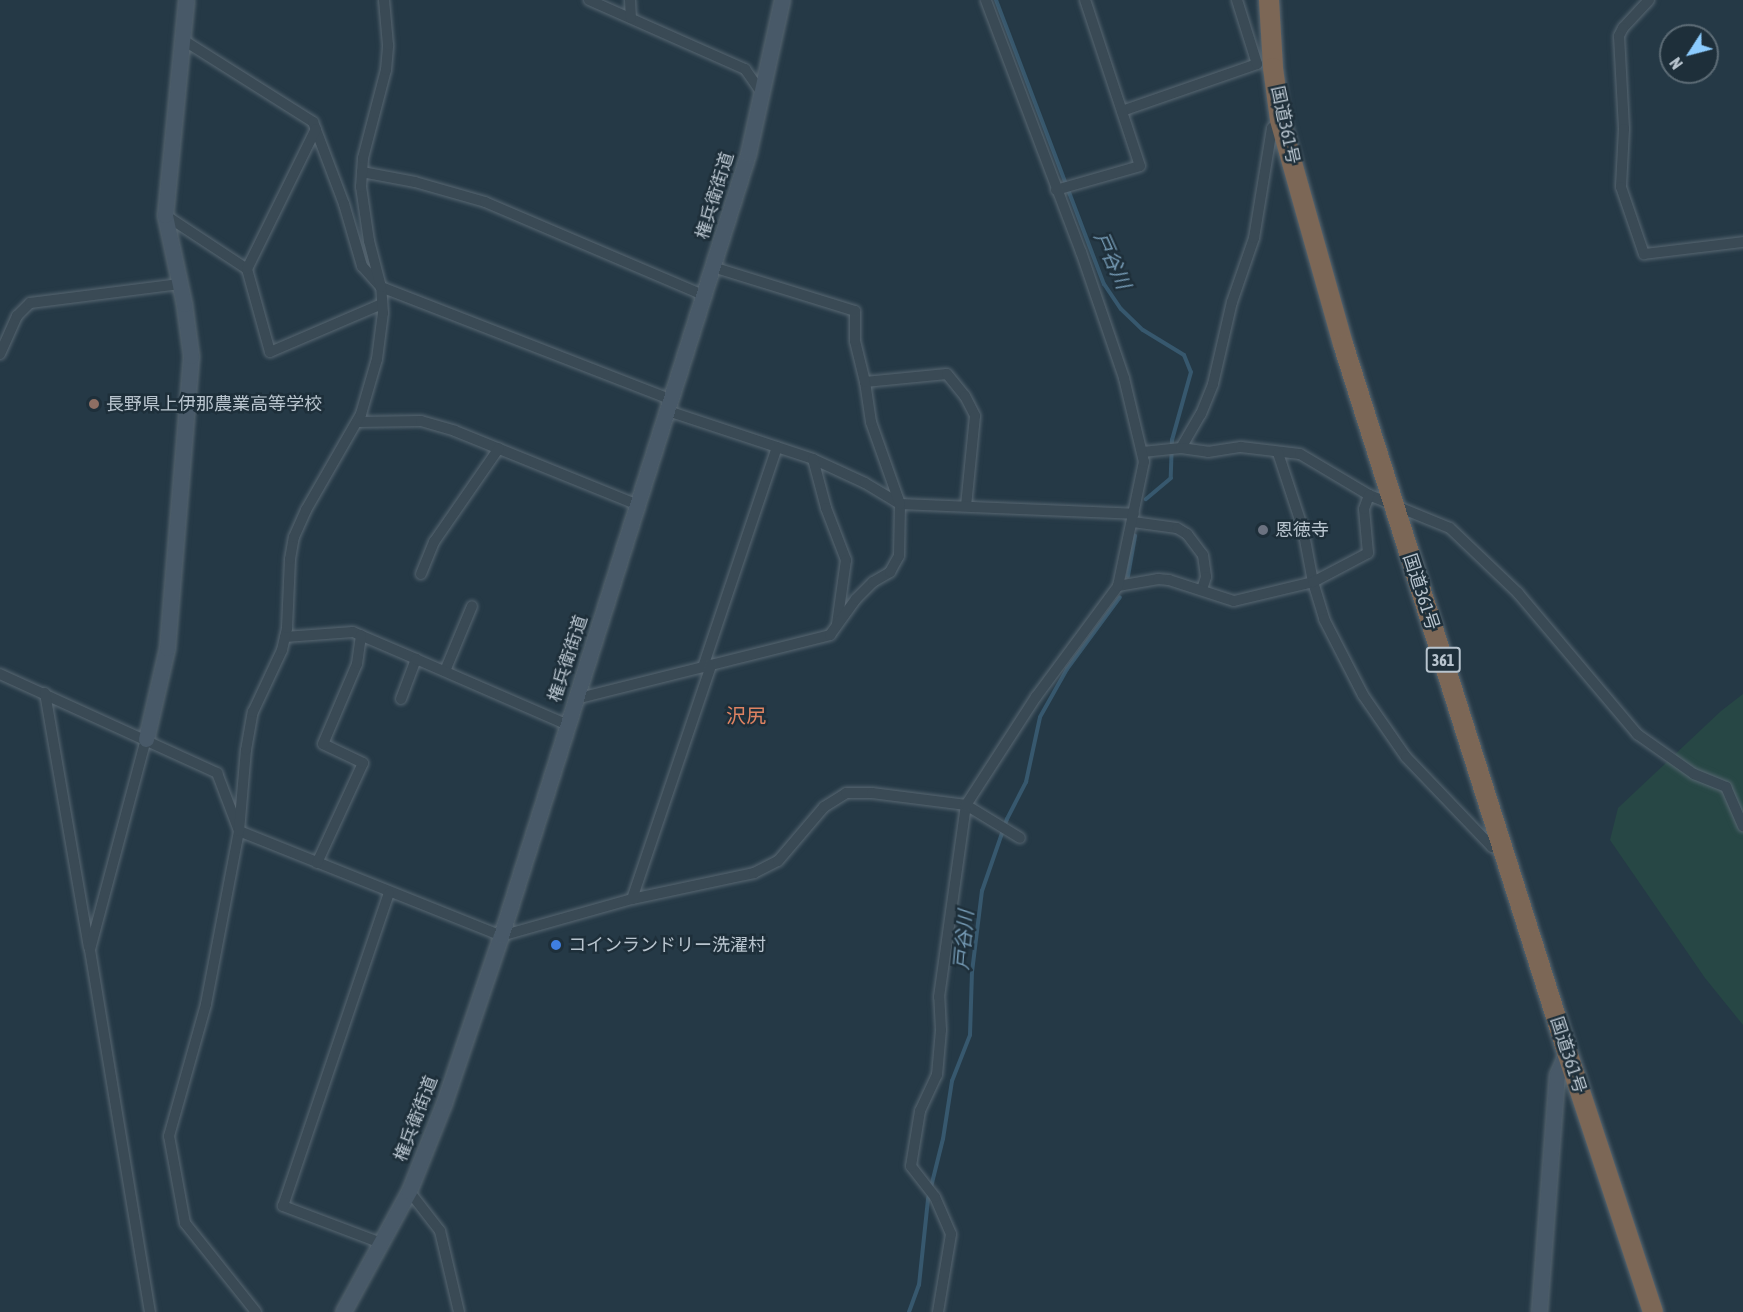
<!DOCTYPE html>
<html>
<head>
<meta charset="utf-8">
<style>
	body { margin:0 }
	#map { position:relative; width:1743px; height:1312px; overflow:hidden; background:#253946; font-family:"Asap Condensed","Noto Sans JP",sans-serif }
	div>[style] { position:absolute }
	.green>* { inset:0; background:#274745 }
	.stream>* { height:4px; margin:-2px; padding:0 2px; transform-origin:2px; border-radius:2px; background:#37586e }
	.roads { filter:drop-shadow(0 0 2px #586772) drop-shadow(0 0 2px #586772) }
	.street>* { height:10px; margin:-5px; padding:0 5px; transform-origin:5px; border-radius:5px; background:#3a4a55 }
	.secondary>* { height:15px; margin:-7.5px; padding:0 7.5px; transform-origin:7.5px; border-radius:7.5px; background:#485968 }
	.highway>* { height:20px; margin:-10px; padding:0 10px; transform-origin:10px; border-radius:10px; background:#7c6756 }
	.dots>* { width:16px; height:16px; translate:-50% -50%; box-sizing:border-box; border:3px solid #1e2f3a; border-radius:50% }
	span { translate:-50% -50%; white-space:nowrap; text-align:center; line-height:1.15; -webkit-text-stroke:5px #1e2f3a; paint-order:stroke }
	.shield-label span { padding:2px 4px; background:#1e2f3a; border:2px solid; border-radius:4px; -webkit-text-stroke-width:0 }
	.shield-label { font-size:16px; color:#b8c4ce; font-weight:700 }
	.street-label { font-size:18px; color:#b8c4ce }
	.poi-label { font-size:18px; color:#b8c4ce }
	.left { translate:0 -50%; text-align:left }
	.water-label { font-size:20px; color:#759ab4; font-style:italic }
	.neighbourhood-label { font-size:20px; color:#df8362 }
	.north { position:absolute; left:1659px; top:24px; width:60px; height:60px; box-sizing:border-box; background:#1e2f3a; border:2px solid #5c6b75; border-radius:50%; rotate:234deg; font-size:16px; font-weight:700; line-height:24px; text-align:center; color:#b8c4ce }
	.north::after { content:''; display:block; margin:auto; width:21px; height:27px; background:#8cccff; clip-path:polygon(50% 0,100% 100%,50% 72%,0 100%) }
</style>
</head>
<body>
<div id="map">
	<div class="green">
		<div style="clip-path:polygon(1743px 694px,1743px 1025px,1705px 978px,1610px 840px,1618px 808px,1721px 711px)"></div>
	</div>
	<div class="stream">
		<div style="left:996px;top:0;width:304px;rotate:69.2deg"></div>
		<div style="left:1104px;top:284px;width:30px;rotate:56deg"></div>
		<div style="left:1121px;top:309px;width:30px;rotate:44deg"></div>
		<div style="left:1143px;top:330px;width:48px;rotate:31.4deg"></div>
		<div style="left:1184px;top:355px;width:18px;rotate:68deg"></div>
		<div style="left:1191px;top:372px;width:71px;rotate:105.6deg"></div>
		<div style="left:1172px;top:440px;width:38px;rotate:92deg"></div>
		<div style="left:1171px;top:478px;width:33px;rotate:140deg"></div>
		<div style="left:1128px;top:576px;width:41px;rotate:-80.1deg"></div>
		<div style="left:909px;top:1312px;width:29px;rotate:-70deg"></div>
		<div style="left:919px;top:1285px;width:86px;rotate:-84deg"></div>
		<div style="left:928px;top:1199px;width:62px;rotate:-76deg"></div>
		<div style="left:943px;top:1139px;width:59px;rotate:-81.2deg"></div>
		<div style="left:952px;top:1081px;width:49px;rotate:-68.6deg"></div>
		<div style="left:970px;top:1035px;width:63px;rotate:-88.2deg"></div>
		<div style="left:972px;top:972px;width:82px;rotate:-83deg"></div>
		<div style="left:982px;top:891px;width:76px;rotate:-70.9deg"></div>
		<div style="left:1007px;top:819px;width:42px;rotate:-62.8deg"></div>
		<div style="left:1026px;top:782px;width:66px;rotate:-77.8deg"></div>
		<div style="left:1040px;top:717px;width:55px;rotate:-60.6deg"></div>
		<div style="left:1067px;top:669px;width:89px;rotate:-53.6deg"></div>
	</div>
	<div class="roads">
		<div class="street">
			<div style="left:589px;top:0;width:171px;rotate:23.9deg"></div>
			<div style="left:745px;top:69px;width:28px;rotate:55deg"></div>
			<div style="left:630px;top:0;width:18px;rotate:87deg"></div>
			<div style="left:1649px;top:0;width:38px;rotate:133deg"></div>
			<div style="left:1623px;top:28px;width:9px;rotate:117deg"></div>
			<div style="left:1619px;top:36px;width:93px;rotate:86.9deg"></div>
			<div style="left:1624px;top:129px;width:58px;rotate:93deg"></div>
			<div style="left:1621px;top:187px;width:71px;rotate:71.1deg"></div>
			<div style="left:1644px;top:254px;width:100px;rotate:-6.9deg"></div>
			<div style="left:183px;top:40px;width:154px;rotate:32.2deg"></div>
			<div style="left:313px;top:122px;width:88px;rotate:69.3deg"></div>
			<div style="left:344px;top:204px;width:65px;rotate:73.8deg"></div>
			<div style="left:362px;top:266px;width:28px;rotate:48deg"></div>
			<div style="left:381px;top:287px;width:312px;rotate:21.2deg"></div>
			<div style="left:1122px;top:111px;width:143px;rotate:-19.2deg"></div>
			<div style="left:1257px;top:64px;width:67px;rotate:-107.4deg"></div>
			<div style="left:362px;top:172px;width:54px;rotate:10.7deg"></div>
			<div style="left:415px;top:182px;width:73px;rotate:15.9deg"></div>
			<div style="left:485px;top:202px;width:239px;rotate:23.1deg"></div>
			<div style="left:1056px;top:190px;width:87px;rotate:-15.9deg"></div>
			<div style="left:1140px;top:166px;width:175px;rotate:-108.3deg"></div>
			<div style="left:165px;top:215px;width:98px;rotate:33.4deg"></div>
			<div style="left:247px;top:269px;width:86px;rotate:74.5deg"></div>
			<div style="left:270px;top:352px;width:122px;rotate:-23.2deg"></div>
			<div style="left:247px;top:269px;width:156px;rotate:-63.8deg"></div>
			<div style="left:0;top:354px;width:42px;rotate:-65.9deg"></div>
			<div style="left:17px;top:316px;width:18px;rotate:-45deg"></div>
			<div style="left:30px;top:303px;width:151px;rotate:-7.2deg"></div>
			<div style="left:865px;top:382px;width:82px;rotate:-5.6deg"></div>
			<div style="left:947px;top:374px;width:28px;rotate:51deg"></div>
			<div style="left:965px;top:396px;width:22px;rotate:63deg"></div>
			<div style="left:975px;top:416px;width:90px;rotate:95.7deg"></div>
			<div style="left:668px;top:411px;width:153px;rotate:18.3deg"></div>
			<div style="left:813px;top:459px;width:57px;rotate:24.8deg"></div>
			<div style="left:865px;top:483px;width:41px;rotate:31deg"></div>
			<div style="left:900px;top:504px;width:234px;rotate:2.4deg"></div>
			<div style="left:357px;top:422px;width:64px;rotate:-0.9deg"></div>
			<div style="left:421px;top:421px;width:35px;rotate:16deg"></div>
			<div style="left:455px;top:431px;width:197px;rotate:22deg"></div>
			<div style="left:1181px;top:448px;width:39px;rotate:-60deg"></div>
			<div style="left:1201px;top:414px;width:32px;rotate:-68deg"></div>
			<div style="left:1213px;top:384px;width:84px;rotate:-77deg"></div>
			<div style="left:1232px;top:302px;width:68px;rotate:-71deg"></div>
			<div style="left:1254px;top:238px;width:111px;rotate:-80.7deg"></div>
			<div style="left:1272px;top:128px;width:11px;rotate:-45deg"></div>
			<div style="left:1143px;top:452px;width:38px;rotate:-6deg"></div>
			<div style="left:1181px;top:448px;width:27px;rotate:8deg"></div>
			<div style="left:1208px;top:452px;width:33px;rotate:-9deg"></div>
			<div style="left:1241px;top:447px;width:59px;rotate:6.8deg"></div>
			<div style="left:1300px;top:454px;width:80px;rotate:30.7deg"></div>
			<div style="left:1369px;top:495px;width:87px;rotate:22.2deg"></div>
			<div style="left:1450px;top:528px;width:94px;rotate:43.7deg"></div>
			<div style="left:1518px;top:593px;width:185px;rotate:49.8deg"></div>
			<div style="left:1637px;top:734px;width:70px;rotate:35.1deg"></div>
			<div style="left:1694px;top:774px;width:35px;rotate:22deg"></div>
			<div style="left:1726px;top:787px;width:43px;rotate:66.4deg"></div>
			<div style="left:1278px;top:453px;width:80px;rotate:71.8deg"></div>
			<div style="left:1303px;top:529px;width:54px;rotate:79.3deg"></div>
			<div style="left:1313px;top:582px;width:39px;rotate:73deg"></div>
			<div style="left:1324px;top:619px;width:85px;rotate:62.8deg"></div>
			<div style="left:1363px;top:695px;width:75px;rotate:55.3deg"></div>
			<div style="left:1406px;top:757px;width:124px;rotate:46.3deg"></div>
			<div style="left:1492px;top:847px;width:11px;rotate:15deg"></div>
			<div style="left:813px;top:459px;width:51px;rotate:75.1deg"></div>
			<div style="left:826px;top:508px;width:56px;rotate:69deg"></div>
			<div style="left:846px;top:560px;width:65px;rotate:98deg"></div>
			<div style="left:1133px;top:522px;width:44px;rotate:7.8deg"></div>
			<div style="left:1177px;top:528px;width:12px;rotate:31deg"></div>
			<div style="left:1187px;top:534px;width:26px;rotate:53deg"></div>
			<div style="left:1203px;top:555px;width:22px;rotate:82deg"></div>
			<div style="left:1206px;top:577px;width:13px;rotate:108deg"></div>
			<div style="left:421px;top:574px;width:35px;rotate:-68deg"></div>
			<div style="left:434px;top:542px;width:114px;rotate:-55.3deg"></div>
			<div style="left:1118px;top:586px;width:41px;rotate:-9.9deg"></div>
			<div style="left:1158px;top:579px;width:11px;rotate:5deg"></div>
			<div style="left:1169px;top:580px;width:68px;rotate:17.9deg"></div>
			<div style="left:1234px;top:601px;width:81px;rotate:-13.5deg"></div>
			<div style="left:1313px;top:582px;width:62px;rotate:-27.8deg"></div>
			<div style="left:1368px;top:553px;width:44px;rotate:-95.2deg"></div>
			<div style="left:1364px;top:509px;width:15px;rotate:-70deg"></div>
			<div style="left:285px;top:637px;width:68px;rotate:-4.2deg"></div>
			<div style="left:353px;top:632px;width:69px;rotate:23.2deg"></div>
			<div style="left:703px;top:667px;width:232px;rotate:-71.4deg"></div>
			<div style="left:445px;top:671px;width:70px;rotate:-67.4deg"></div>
			<div style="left:0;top:674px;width:239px;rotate:24.5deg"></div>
			<div style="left:217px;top:773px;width:62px;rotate:69.2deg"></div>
			<div style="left:239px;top:831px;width:282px;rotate:21.8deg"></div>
			<div style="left:501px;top:936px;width:136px;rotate:-15.8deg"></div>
			<div style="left:632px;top:899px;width:125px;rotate:-12deg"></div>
			<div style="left:754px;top:873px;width:27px;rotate:-27deg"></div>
			<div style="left:778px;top:861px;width:71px;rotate:-49.6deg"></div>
			<div style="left:824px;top:807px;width:26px;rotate:-32deg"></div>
			<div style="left:846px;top:793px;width:26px"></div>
			<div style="left:872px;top:793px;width:95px;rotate:7.3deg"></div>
			<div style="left:966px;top:805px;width:63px;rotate:31.4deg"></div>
			<div style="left:45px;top:693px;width:258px;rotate:80.2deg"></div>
			<div style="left:401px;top:699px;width:43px;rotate:-69.4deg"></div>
			<div style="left:416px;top:659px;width:166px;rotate:23.5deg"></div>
			<div style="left:576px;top:699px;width:262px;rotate:-14.1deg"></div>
			<div style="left:830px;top:635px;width:44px;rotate:-54.2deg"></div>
			<div style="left:856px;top:599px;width:24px;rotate:-45deg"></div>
			<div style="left:873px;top:582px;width:20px;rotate:-30deg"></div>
			<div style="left:890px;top:572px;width:18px;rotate:-61deg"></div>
			<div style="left:899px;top:556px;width:52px;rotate:-88.9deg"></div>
			<div style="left:900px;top:504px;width:87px;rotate:-109.5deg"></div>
			<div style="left:871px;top:422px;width:40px;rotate:-98.5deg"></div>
			<div style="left:865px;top:382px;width:42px;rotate:-103.7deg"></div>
			<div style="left:855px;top:341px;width:30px;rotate:-90deg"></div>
			<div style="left:855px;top:311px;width:149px;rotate:-162.8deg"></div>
			<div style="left:146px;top:739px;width:218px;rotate:104.9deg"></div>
			<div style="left:90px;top:950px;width:367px;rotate:80.6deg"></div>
			<div style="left:317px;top:863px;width:110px;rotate:-65.3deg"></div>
			<div style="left:363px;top:763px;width:44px;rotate:-154.6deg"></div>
			<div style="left:323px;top:744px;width:87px;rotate:-67deg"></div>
			<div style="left:357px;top:664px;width:29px;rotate:-82deg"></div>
			<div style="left:632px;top:899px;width:247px;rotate:-71.3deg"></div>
			<div style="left:409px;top:1191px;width:51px;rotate:52.2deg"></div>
			<div style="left:440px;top:1231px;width:83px;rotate:76.8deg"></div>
			<div style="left:381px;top:1243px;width:105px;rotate:-159.3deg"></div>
			<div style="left:283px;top:1206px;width:330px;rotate:-71.3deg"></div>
			<div style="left:256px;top:1312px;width:114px;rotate:-128.6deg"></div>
			<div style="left:185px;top:1223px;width:88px;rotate:-100.4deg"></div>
			<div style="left:169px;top:1136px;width:137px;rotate:-74.3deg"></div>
			<div style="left:206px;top:1004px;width:176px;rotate:-79.2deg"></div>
			<div style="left:239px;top:831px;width:81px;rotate:-85.1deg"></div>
			<div style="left:246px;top:750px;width:39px;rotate:-80deg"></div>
			<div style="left:253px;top:712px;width:68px;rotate:-64.9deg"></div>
			<div style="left:282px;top:650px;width:23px;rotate:-77deg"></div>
			<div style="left:287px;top:628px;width:69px;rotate:-87.5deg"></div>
			<div style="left:290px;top:559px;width:22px;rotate:-80deg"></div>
			<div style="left:294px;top:537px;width:30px;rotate:-66deg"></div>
			<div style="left:306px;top:510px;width:111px;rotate:-60.2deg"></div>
			<div style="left:361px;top:414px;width:57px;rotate:-73.8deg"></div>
			<div style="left:377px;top:359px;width:46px;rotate:-82.6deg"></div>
			<div style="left:383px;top:313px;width:26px;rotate:-94deg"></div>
			<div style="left:381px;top:287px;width:48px;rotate:-104.6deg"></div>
			<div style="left:369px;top:241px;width:55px;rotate:-98.4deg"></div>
			<div style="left:361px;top:187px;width:29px;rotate:-86deg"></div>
			<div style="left:363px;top:158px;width:91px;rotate:-75.4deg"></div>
			<div style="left:386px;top:70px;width:25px;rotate:-85deg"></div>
			<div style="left:388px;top:45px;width:45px;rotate:-95.1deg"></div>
			<div style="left:938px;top:1312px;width:79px;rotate:-80.5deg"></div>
			<div style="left:951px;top:1234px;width:40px;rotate:-113.4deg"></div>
			<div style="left:935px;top:1197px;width:39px;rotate:-128deg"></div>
			<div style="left:911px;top:1166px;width:56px;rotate:-80.7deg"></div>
			<div style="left:920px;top:1111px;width:40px;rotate:-65deg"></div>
			<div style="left:937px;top:1075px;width:45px;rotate:-84.9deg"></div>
			<div style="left:941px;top:1030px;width:33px;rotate:-93deg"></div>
			<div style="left:939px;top:997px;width:194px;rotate:-82deg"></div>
			<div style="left:966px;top:805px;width:129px;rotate:-57.1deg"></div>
			<div style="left:1036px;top:697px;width:138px;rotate:-53.5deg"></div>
			<div style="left:1118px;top:586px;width:127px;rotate:-78.2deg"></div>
			<div style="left:1144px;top:462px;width:86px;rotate:-103.4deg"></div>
			<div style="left:1124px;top:378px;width:133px;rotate:-108.8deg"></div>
			<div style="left:1081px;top:252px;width:269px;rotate:-110.7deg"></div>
		</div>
		<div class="secondary">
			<div style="left:146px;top:739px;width:93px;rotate:-77deg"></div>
			<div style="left:167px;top:648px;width:293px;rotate:-85.3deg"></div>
			<div style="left:191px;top:356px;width:52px;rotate:-97.7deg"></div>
			<div style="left:184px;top:304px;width:91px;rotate:-102.1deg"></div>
			<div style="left:165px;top:215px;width:216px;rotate:-84.4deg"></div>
			<div style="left:343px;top:1312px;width:138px;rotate:-61.4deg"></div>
			<div style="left:409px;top:1191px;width:95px;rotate:-68.3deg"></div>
			<div style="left:444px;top:1103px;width:176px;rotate:-71.2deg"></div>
			<div style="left:501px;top:936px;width:820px;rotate:-72.47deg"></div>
			<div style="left:748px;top:154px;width:158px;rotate:-77.6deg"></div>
			<div style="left:1539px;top:1312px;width:238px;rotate:-85.7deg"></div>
			<div style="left:1557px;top:1075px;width:25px;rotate:-67deg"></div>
		</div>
		<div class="highway">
			<div style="left:1269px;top:0;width:68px;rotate:86.6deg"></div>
			<div style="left:1273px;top:68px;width:52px;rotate:82.3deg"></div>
			<div style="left:1280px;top:120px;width:233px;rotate:74.3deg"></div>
			<div style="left:1343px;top:344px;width:743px;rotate:72.44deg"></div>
			<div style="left:1567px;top:1052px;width:274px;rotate:71.7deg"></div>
		</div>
	</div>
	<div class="dots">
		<div style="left:94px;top:404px;background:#8d6e63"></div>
		<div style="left:1263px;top:530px;background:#6b7280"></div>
		<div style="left:556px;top:945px;background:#3f7fe0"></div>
	</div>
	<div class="shield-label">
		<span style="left:1443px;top:660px">361</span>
	</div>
	<div class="street-label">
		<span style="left:1285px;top:125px;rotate:78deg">国道361号</span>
		<span style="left:715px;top:196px;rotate:-73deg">権兵衛街道</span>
		<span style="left:1421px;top:592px;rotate:72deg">国道361号</span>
		<span style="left:568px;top:659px;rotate:-72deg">権兵衛街道</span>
		<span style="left:1568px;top:1055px;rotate:72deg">国道361号</span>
		<span style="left:416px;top:1119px;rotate:-69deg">権兵衛街道</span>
	</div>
	<div class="poi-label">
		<span class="left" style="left:106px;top:404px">長野県上伊那農業高等学校</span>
		<span class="left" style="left:1275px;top:530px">恩徳寺</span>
		<span class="left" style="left:568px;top:945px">コインランドリー洗濯村</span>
	</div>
	<div class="water-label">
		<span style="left:1113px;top:260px;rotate:66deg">戸谷川</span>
		<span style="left:963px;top:940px;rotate:-85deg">戸谷川</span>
	</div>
	<div class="neighbourhood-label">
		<span style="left:746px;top:715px">沢尻</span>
	</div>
	<div class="north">N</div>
</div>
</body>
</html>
